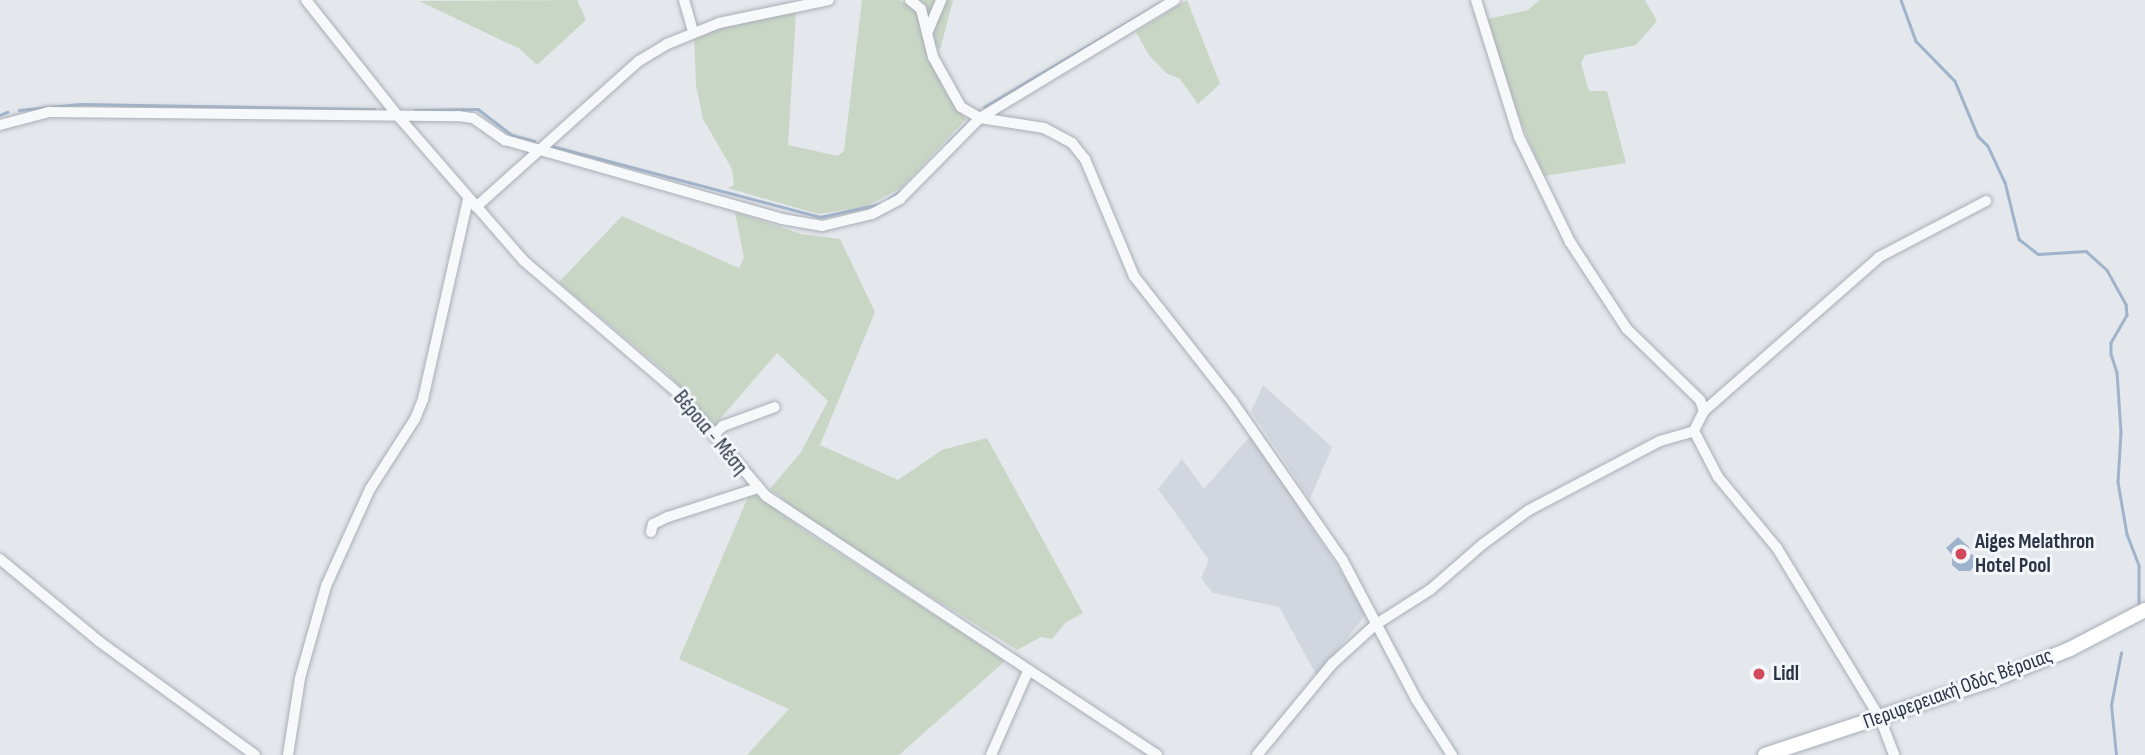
<!DOCTYPE html>
<html>
<head>
<meta charset="utf-8">
<style>
	body { margin:0 }
	#map { position:relative; width:2145px; height:755px; overflow:hidden; background:#e4e7ec; font-family:"Sofia Sans Condensed",sans-serif }
	div>[style] { position:absolute }
	.built>* { inset:0; background:#d2d6de }
	.green>* { inset:0; background:#c9d6c5 }
	.water>* { inset:0; background:#9fb4cc }
	.stream>* { height:2.5px; margin:-1.25px; padding:0 1.25px; transform-origin:1.25px; border-radius:1.25px; background:#9fb4cc }
	.roads { filter:drop-shadow(0 0 2px #a9aeb7) drop-shadow(0 0 2px #a9aeb7) }
	.minor>* { height:10px; margin:-5px; padding:0 5px; transform-origin:5px; border-radius:5px; background:#f7f8fa }
	.major>* { height:14px; margin:-7px; padding:0 7px; transform-origin:7px; border-radius:7px; background:#fff }
	.dots>* { width:19px; height:19px; translate:-50% -50%; box-sizing:border-box; border:4px solid #f4f6f9; border-radius:50% }
	span { translate:-50% -50%; white-space:nowrap; text-align:center; line-height:1.15; -webkit-text-stroke:6px #f4f6f9; paint-order:stroke }
	.street-label { font-size:21px; color:#2b3445 }
	.poi-label { font-size:21px; color:#2b3445; font-weight:700 }
	.left { translate:0 -50%; text-align:left }
</style>
</head>
<body>
<div id="map">
	<div class="built">
		<div style="clip-path:polygon(1263px 385px,1332px 447px,1310px 499px,1251px 411px)"></div>
		<div style="clip-path:polygon(1252px 434px,1367px 613px,1317px 676px,1279px 607px,1213px 593px,1201px 578px,1209px 560px,1158px 489px,1182px 459px,1204px 489px)"></div>
	</div>
	<div class="green">
		<div style="clip-path:polygon(577px 0,586px 20px,537px 65px,520px 49px,419px 1px)"></div>
		<div style="clip-path:polygon(862px 0,899px 0,918px 10px,930px 59px,946px 93px,966px 119px,901px 188px,865px 207px,818px 214px,728px 188px,734px 185px,732px 169px,703px 119px,696px 85px,694px 34px,796px 12px,788px 145px,838px 156px,844px 151px)"></div>
		<div style="clip-path:polygon(918px 0,953px 0,940px 50px,936px 46px)"></div>
		<div style="clip-path:polygon(1187px 0,1220px 84px,1198px 104px,1180px 79px,1166px 73px,1149px 55px,1136px 32px)"></div>
		<div style="clip-path:polygon(1540px 0,1645px 0,1657px 21px,1636px 45px,1585px 55px,1581px 63px,1589px 91px,1607px 91px,1626px 163px,1544px 176px,1514px 105px,1487px 19px,1528px 10px)"></div>
		<div style="clip-path:polygon(735px 212px,801px 234px,840px 239px,875px 312px,820px 445px,898px 480px,942px 450px,987px 438px,1083px 613px,1066px 622px,1052px 639px,1041px 637px,1017px 650px,816px 525px,770px 489px,801px 452px,828px 401px,777px 353px,714px 426px,668px 374px,559px 282px,622px 216px,739px 268px,744px 258px)"></div>
		<div style="clip-path:polygon(756px 495px,805px 531px,1005px 661px,899px 755px,747px 755px,789px 709px,679px 659px,748px 497px)"></div>
	</div>
	<div class="water">
		<div style="clip-path:polygon(1958px 537px,1969px 547px,1969px 553px,1981px 559px,1970px 571px,1959px 571px,1952px 565px,1952px 555px,1946px 548px)"></div>
	</div>
	<div class="stream">
		<div style="left:1901px;top:0;width:44px;rotate:69.9deg"></div>
		<div style="left:1916px;top:41px;width:56px;rotate:45.7deg"></div>
		<div style="left:1955px;top:81px;width:60px;rotate:67.3deg"></div>
		<div style="left:1978px;top:136px;width:14px;rotate:45deg"></div>
		<div style="left:1988px;top:146px;width:40px;rotate:65deg"></div>
		<div style="left:2005px;top:182px;width:59px;rotate:76.2deg"></div>
		<div style="left:2019px;top:239px;width:24px;rotate:38deg"></div>
		<div style="left:2038px;top:254px;width:48px;rotate:-3.6deg"></div>
		<div style="left:2086px;top:251px;width:28px;rotate:42deg"></div>
		<div style="left:2107px;top:270px;width:39px;rotate:61deg"></div>
		<div style="left:2126px;top:304px;width:11px;rotate:85deg"></div>
		<div style="left:2127px;top:315px;width:32px;rotate:120deg"></div>
		<div style="left:2111px;top:343px;width:11px;rotate:90deg"></div>
		<div style="left:2111px;top:354px;width:19px;rotate:72deg"></div>
		<div style="left:2117px;top:372px;width:60px;rotate:86.2deg"></div>
		<div style="left:2121px;top:432px;width:50px;rotate:93.4deg"></div>
		<div style="left:2118px;top:482px;width:53px;rotate:80.2deg"></div>
		<div style="left:2127px;top:534px;width:34px;rotate:69deg"></div>
		<div style="left:2139px;top:566px;width:40px;rotate:90deg"></div>
		<div style="left:984px;top:107px;width:203px;rotate:-30.5deg"></div>
		<div style="left:19px;top:110px;width:61px;rotate:-5.6deg"></div>
		<div style="left:80px;top:104px;width:294px;rotate:1deg"></div>
		<div style="left:415px;top:110px;width:63px;rotate:-0.9deg"></div>
		<div style="left:478px;top:109px;width:43px;rotate:37.4deg"></div>
		<div style="left:512px;top:135px;width:23px;rotate:15deg"></div>
		<div style="left:0;top:115px;width:8px;rotate:-23deg"></div>
		<div style="left:947px;top:144px;width:33px;rotate:-45deg"></div>
		<div style="left:552px;top:146px;width:277px;rotate:14.8deg"></div>
		<div style="left:820px;top:217px;width:61px;rotate:-12.2deg"></div>
		<div style="left:889px;top:199px;width:14px;rotate:-34deg"></div>
		<div style="left:2116px;top:755px;width:50px;rotate:-95.7deg"></div>
		<div style="left:2111px;top:705px;width:53px;rotate:-79.1deg"></div>
	</div>
	<div class="roads">
		<div class="minor">
			<div style="left:306px;top:0;width:148px;rotate:51.6deg"></div>
			<div style="left:398px;top:116px;width:192px;rotate:49deg"></div>
			<div style="left:524px;top:261px;width:204px;rotate:40.6deg"></div>
			<div style="left:679px;top:394px;width:134px;rotate:49.5deg"></div>
			<div style="left:766px;top:496px;width:469px;rotate:33.5deg"></div>
			<div style="left:684px;top:0;width:33px;rotate:74deg"></div>
			<div style="left:910px;top:0;width:14px;rotate:39deg"></div>
			<div style="left:921px;top:9px;width:49px;rotate:76deg"></div>
			<div style="left:933px;top:57px;width:57px;rotate:60.8deg"></div>
			<div style="left:961px;top:107px;width:22px;rotate:30deg"></div>
			<div style="left:980px;top:118px;width:65px;rotate:8.9deg"></div>
			<div style="left:1044px;top:128px;width:32px;rotate:28deg"></div>
			<div style="left:1072px;top:143px;width:21px;rotate:51deg"></div>
			<div style="left:1085px;top:159px;width:127px;rotate:67.3deg"></div>
			<div style="left:1134px;top:276px;width:159px;rotate:51.9deg"></div>
			<div style="left:1232px;top:401px;width:193px;rotate:55.2deg"></div>
			<div style="left:1342px;top:559px;width:158px;rotate:62.1deg"></div>
			<div style="left:1416px;top:699px;width:67px;rotate:57.3deg"></div>
			<div style="left:1476px;top:0;width:144px;rotate:72.6deg"></div>
			<div style="left:1519px;top:137px;width:117px;rotate:64.1deg"></div>
			<div style="left:1570px;top:242px;width:104px;rotate:56.8deg"></div>
			<div style="left:1627px;top:329px;width:102px;rotate:44.2deg"></div>
			<div style="left:1700px;top:400px;width:12px;rotate:70deg"></div>
			<div style="left:1704px;top:411px;width:22px;rotate:117deg"></div>
			<div style="left:1694px;top:431px;width:52px;rotate:62.4deg"></div>
			<div style="left:1718px;top:477px;width:92px;rotate:50.3deg"></div>
			<div style="left:1777px;top:548px;width:199px;rotate:58.8deg"></div>
			<div style="left:1880px;top:718px;width:40px;rotate:69deg"></div>
			<div style="left:928px;top:31px;width:34px;rotate:-67deg"></div>
			<div style="left:0;top:125px;width:51px;rotate:-14.9deg"></div>
			<div style="left:49px;top:112px;width:409px;rotate:0.6deg"></div>
			<div style="left:458px;top:116px;width:15px;rotate:8deg"></div>
			<div style="left:473px;top:118px;width:39px;rotate:35deg"></div>
			<div style="left:505px;top:140px;width:288px;rotate:15.9deg"></div>
			<div style="left:782px;top:219px;width:41px;rotate:9.9deg"></div>
			<div style="left:822px;top:226px;width:51px;rotate:-13.5deg"></div>
			<div style="left:872px;top:214px;width:32px;rotate:-28deg"></div>
			<div style="left:900px;top:199px;width:114px;rotate:-45.4deg"></div>
			<div style="left:980px;top:118px;width:228px;rotate:-31.2deg"></div>
			<div style="left:476px;top:207px;width:219px;rotate:-41.9deg"></div>
			<div style="left:639px;top:61px;width:33px;rotate:-31deg"></div>
			<div style="left:667px;top:44px;width:56px;rotate:-22deg"></div>
			<div style="left:719px;top:23px;width:112px;rotate:-11.8deg"></div>
			<div style="left:1704px;top:411px;width:233px;rotate:-41.3deg"></div>
			<div style="left:1879px;top:257px;width:121px;rotate:-27.6deg"></div>
			<div style="left:714px;top:435px;width:13px;rotate:-45deg"></div>
			<div style="left:723px;top:426px;width:55px;rotate:-20.1deg"></div>
			<div style="left:651px;top:532px;width:8px;rotate:-76deg"></div>
			<div style="left:653px;top:524px;width:17px;rotate:-25deg"></div>
			<div style="left:668px;top:517px;width:95px;rotate:-17.9deg"></div>
			<div style="left:0;top:559px;width:130px;rotate:39.7deg"></div>
			<div style="left:100px;top:642px;width:192px;rotate:36.1deg"></div>
			<div style="left:288px;top:755px;width:78px;rotate:-81.1deg"></div>
			<div style="left:300px;top:678px;width:96px;rotate:-74.2deg"></div>
			<div style="left:326px;top:586px;width:107px;rotate:-65.6deg"></div>
			<div style="left:370px;top:489px;width:83px;rotate:-57.3deg"></div>
			<div style="left:415px;top:419px;width:22px;rotate:-68deg"></div>
			<div style="left:423px;top:399px;width:205px;rotate:-77.3deg"></div>
			<div style="left:991px;top:755px;width:92px;rotate:-66.2deg"></div>
			<div style="left:1257px;top:755px;width:118px;rotate:-50.5deg"></div>
			<div style="left:1332px;top:664px;width:58px;rotate:-42.2deg"></div>
			<div style="left:1375px;top:625px;width:65px;rotate:-32.5deg"></div>
			<div style="left:1430px;top:590px;width:70px;rotate:-41deg"></div>
			<div style="left:1483px;top:544px;width:57px;rotate:-36.5deg"></div>
			<div style="left:1529px;top:510px;width:148px;rotate:-27.8deg"></div>
			<div style="left:1660px;top:441px;width:35px;rotate:-16deg"></div>
		</div>
		<div class="major">
			<div style="left:1765px;top:755px;width:242px;rotate:-18.3deg"></div>
			<div style="left:1995px;top:679px;width:81px;rotate:-21.8deg"></div>
			<div style="left:2070px;top:649px;width:85px;rotate:-27.5deg"></div>
		</div>
	</div>
	<div class="dots">
		<div style="left:1961px;top:554px;background:#d1495b"></div>
		<div style="left:1759px;top:674px;background:#d1495b"></div>
	</div>
	<div class="street-label">
		<span style="left:710px;top:433px;rotate:50deg">Βέροια - Μέση</span>
		<span style="left:1958px;top:689px;rotate:-20deg">Περιφερειακή Οδός Βέροιας</span>
	</div>
	<div class="poi-label">
		<span class="left" style="left:1975px;top:554px">Aiges Melathron<br>Hotel Pool</span>
		<span class="left" style="left:1773px;top:674px">Lidl</span>
	</div>
</div>
</body>
</html>
